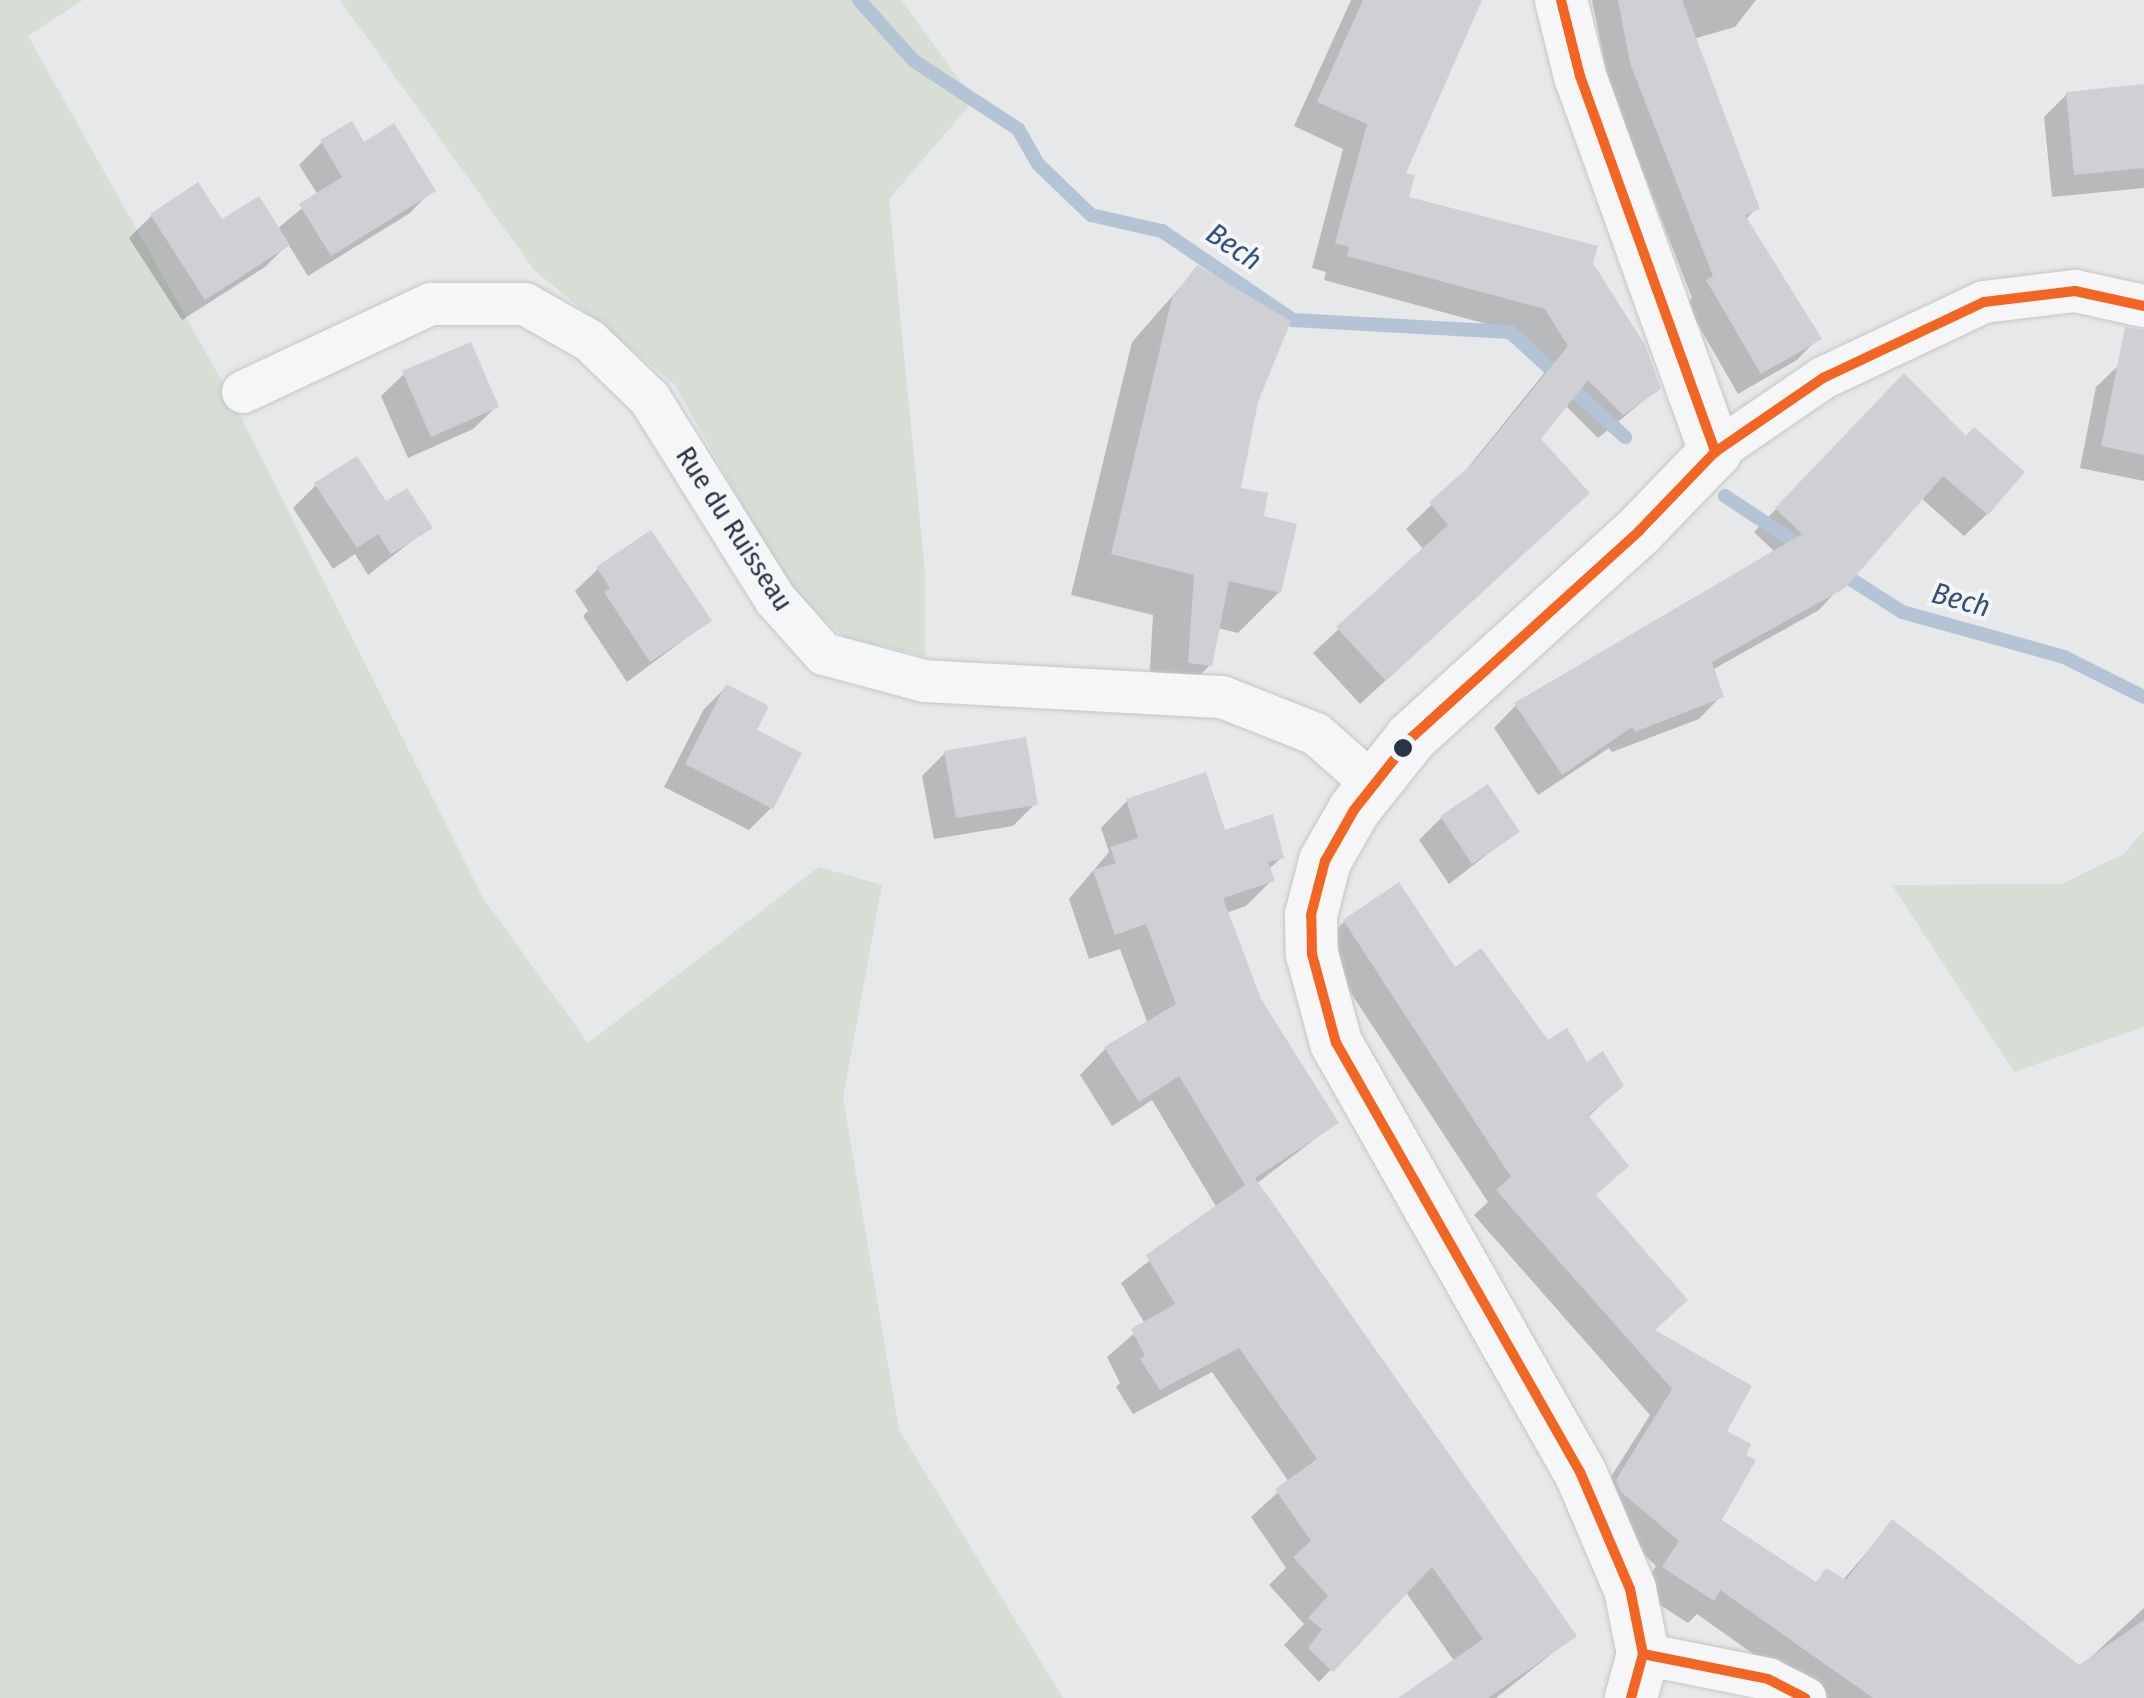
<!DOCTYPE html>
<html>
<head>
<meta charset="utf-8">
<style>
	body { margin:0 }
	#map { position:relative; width:2144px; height:1698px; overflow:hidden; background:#e6e8ea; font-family:"Fira Sans Condensed",sans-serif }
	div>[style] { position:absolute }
	.green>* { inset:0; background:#d6ded6 }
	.shadow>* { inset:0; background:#0003 }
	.stream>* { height:14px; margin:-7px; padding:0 7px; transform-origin:7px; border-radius:7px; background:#b4c4d5 }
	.building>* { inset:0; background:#ced0d3 }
	.roads { filter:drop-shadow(0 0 2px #c4c6c8) drop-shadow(0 0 2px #c4c6c8) }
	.minor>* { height:42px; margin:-21px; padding:0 21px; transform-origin:21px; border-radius:21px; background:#f5f6f7 }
	.tertiary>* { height:52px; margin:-26px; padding:0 26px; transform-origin:26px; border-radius:26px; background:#f5f6f7 }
	.bus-1>* { height:10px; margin:-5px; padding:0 5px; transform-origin:5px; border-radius:5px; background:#f26522 }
	.dots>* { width:28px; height:28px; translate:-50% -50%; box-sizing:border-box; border:5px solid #f4f6f9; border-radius:50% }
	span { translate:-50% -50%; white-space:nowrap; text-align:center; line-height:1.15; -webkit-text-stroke:8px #f4f6f9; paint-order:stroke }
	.street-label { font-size:28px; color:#2b3445 }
	.water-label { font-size:30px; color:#34527a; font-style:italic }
</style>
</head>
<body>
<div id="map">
	<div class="green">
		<div style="clip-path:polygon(0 0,83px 0,28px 36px,232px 399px,483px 898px,588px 1043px,819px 867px,882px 885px,843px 1098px,899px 1430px,1063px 1698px,0 1698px)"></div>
		<div style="clip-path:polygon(340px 0,901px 0,974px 100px,889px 199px,925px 573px,925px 656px,844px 637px,788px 587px,675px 385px,535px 271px)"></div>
		<div style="clip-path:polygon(2144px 830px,2144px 1027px,2014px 1072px,1892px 885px,2062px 884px,2125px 853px)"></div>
	</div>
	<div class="shadow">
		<div style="clip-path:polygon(1351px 0,1479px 0,1403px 174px,1406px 199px,1591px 263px,1658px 389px,1598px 438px,1565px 405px,1537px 439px,1563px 517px,1360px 704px,1313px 653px,1424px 550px,1406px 529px,1458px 480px,1545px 372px,1520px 333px,1324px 280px,1326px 272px,1312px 268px,1343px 149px,1294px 126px)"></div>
		<div style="clip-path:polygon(1592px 0,1756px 0,1735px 27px,1693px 39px,1757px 208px,1745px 220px,1818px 338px,1797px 360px,1738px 394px,1686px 304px,1692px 298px,1609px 85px)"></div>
		<div style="clip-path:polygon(2144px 86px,2144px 188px,2052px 197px,2044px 117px,2067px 94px)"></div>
		<div style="clip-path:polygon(322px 142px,364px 146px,432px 190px,410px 213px,308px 276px,288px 244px,265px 267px,182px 320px,129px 238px,151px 216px,277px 229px,318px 195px,299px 165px)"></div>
		<div style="clip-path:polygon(1197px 268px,1256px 402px,1238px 490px,1261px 518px,1279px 592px,1238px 633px,1217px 628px,1210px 665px,1169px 706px,1148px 703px,1153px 615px,1071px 595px,1132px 342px)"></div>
		<div style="clip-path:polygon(2119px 365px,2144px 370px,2144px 481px,2080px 468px,2096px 387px)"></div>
		<div style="clip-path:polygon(404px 374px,496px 407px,473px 429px,408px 458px,381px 396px)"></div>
		<div style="clip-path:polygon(1881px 399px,1987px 514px,1964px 536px,1921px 498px,1819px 610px,1712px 670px,1721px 696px,1699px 719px,1612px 752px,1609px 748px,1538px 795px,1494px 728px,1516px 705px,1776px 553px,1754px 532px)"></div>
		<div style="clip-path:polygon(316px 485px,386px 505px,430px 527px,368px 575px,355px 554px,333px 569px,293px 508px)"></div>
		<div style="clip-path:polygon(598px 569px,709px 621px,627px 682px,583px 616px,588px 611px,575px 591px)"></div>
		<div style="clip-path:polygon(726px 687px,753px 731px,771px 808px,749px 830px,664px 787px,704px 709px)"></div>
		<div style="clip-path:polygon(945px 753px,1035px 804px,1013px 826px,934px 839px,922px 776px)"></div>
		<div style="clip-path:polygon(1127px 801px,1282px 857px,1268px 870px,1272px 880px,1246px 906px,1226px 913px,1259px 1000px,1336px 1123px,1256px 1184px,1574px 1636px,1496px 1698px,1404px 1698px,1455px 1662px,1405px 1591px,1319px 1682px,1284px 1645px,1304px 1624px,1269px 1585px,1286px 1568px,1251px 1517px,1289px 1482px,1212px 1372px,1133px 1414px,1116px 1387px,1120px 1383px,1107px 1357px,1145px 1324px,1121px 1283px,1217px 1208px,1152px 1100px,1112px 1126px,1080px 1075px,1105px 1049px,1148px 1024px,1120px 949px,1089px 959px,1069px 899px,1109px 852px,1101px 828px)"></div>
		<div style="clip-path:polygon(1441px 818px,1516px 832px,1449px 884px,1419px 840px)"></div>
		<div style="clip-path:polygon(1344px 922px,1454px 971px,1547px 1043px,1621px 1086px,1587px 1118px,1594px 1196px,1652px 1332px,1724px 1432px,1719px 1520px,1814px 1584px,1827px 1571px,1842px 1581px,1893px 1522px,2079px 1668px,2144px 1608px,2144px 1698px,1815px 1698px,1697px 1614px,1688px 1623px,1640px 1592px,1656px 1566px,1593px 1505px,1650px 1415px,1474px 1215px,1488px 1202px,1320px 946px)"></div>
	</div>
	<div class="stream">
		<div style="left:859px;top:0;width:82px;rotate:48deg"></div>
		<div style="left:914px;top:61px;width:124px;rotate:33.2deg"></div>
		<div style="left:1018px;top:129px;width:40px;rotate:60.3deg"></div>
		<div style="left:1038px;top:164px;width:74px;rotate:43.9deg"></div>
		<div style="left:1091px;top:215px;width:73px;rotate:12.7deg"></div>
		<div style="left:1162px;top:231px;width:158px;rotate:34.2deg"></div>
		<div style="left:1293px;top:320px;width:217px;rotate:3.2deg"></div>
		<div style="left:1510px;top:332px;width:156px;rotate:42.4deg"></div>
		<div style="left:1725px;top:496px;width:100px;rotate:33.5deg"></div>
		<div style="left:1838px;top:571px;width:76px;rotate:32.6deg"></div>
		<div style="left:1902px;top:612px;width:168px;rotate:15.5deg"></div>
		<div style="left:2064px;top:657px;width:89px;rotate:26.6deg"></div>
	</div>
	<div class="building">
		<div style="clip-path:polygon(1363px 0,1482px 0,1406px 173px,1415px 175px,1409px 197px,1598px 246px,1593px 263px,1645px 345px,1661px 389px,1623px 415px,1588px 380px,1541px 439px,1590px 493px,1386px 681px,1336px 627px,1448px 525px,1429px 502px,1473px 463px,1568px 346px,1545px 309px,1347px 256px,1349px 247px,1335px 243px,1367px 124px,1317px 102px)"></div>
		<div style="clip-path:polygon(1618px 0,1682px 0,1760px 209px,1745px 215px,1822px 339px,1761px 374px,1706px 280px,1713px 276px,1630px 63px)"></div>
		<div style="clip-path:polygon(2144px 84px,2144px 168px,2074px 175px,2066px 92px)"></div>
		<div style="clip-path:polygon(352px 121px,364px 142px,394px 123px,436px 191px,331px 256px,299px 204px,342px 177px,320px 140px)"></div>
		<div style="clip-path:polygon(198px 182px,222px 219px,259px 196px,290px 245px,205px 300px,150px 214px)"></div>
		<div style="clip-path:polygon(1197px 265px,1291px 321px,1258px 402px,1241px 488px,1268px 493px,1264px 516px,1297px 524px,1281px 593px,1229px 581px,1212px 666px,1188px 663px,1194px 575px,1111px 554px,1172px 298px)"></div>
		<div style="clip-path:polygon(2125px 327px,2144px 330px,2144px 455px,2101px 446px)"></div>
		<div style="clip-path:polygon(471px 342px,499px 407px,431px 437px,402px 371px)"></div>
		<div style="clip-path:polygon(1904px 373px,1966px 436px,1974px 427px,2025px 472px,1988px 515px,1943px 476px,1845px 588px,1712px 662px,1724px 697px,1635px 732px,1632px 727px,1562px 775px,1514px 703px,1802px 534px,1775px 508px)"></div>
		<div style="clip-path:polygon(357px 456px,386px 501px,407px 488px,433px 528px,391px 554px,378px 534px,357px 548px,314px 483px)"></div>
		<div style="clip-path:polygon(651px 530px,712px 621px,650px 662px,604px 592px,610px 588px,596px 567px)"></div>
		<div style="clip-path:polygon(726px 684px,769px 706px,757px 730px,802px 753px,773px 809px,685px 764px)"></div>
		<div style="clip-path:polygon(1026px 737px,1038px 805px,956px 818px,944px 751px)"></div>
		<div style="clip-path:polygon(1206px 772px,1225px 830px,1273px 814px,1284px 858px,1268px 862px,1275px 881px,1223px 898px,1261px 999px,1339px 1123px,1255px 1178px,1577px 1636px,1488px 1698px,1398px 1698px,1483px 1639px,1432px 1567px,1333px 1672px,1308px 1648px,1322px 1629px,1308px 1618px,1328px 1596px,1293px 1557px,1311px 1541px,1275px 1489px,1317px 1459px,1239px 1348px,1160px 1390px,1140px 1359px,1145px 1356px,1131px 1329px,1175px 1304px,1146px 1255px,1245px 1185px,1179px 1076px,1139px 1102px,1104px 1047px,1176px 1004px,1146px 924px,1115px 935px,1093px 870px,1116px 863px,1110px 847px,1138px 838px,1126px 799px)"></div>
		<div style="clip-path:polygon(1488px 784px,1520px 832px,1472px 864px,1440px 816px)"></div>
		<div style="clip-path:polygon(1399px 882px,1455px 967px,1481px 948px,1548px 1040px,1567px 1028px,1587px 1062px,1603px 1051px,1624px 1086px,1588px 1115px,1629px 1166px,1596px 1195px,1688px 1300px,1655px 1330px,1752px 1386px,1727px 1431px,1751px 1444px,1746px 1455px,1756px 1460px,1722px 1520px,1816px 1582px,1826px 1568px,1846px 1580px,1892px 1519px,2079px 1665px,2144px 1620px,2144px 1698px,1873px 1698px,1720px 1590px,1714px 1601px,1662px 1567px,1679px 1541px,1621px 1492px,1616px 1480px,1672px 1389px,1496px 1190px,1511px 1177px,1343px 920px)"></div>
	</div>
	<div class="roads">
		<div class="minor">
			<div style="left:243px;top:392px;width:208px;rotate:-25.1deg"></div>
			<div style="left:431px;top:304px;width:94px"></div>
			<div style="left:525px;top:304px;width:75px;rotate:29.6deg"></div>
			<div style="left:590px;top:341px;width:83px;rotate:44deg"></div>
			<div style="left:650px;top:399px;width:236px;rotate:58deg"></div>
			<div style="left:775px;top:599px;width:74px;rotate:48.3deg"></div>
			<div style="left:824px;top:654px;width:104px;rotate:15.1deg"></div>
			<div style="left:924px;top:681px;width:298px;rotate:3.1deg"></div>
			<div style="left:1222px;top:697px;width:101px;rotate:21.5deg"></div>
			<div style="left:1316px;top:734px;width:79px;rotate:41.4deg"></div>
			<div style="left:1715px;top:452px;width:131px;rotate:-34.4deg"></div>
			<div style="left:1823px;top:378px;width:178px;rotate:-25.3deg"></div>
			<div style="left:1984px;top:302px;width:92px;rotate:-6.9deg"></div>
			<div style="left:2075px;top:291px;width:71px;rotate:12.3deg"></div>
			<div style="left:1643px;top:1654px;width:127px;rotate:11.3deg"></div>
			<div style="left:1768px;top:1679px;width:42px;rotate:27.2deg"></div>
		</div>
		<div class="tertiary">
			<div style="left:1561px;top:0;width:78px;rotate:76deg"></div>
			<div style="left:1580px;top:76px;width:400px;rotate:70.2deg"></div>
			<div style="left:1715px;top:452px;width:110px;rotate:133.9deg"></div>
			<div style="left:1639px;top:531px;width:308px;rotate:137.8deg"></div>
			<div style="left:1411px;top:738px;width:92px;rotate:128.4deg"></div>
			<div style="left:1354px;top:810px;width:59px;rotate:119.6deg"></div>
			<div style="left:1325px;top:861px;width:56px;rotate:104.5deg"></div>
			<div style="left:1311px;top:915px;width:39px;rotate:89deg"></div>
			<div style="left:1312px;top:954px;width:92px;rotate:74.9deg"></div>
			<div style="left:1336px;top:1043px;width:494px;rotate:60.4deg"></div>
			<div style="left:1580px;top:1472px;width:127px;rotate:66.9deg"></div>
			<div style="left:1630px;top:1589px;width:66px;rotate:78.7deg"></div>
			<div style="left:1643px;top:1654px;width:46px;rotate:105.3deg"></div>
		</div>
	</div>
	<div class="bus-1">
		<div style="left:1561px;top:0;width:78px;rotate:76deg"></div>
		<div style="left:1580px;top:76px;width:400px;rotate:70.2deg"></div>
		<div style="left:1643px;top:1654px;width:127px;rotate:11.3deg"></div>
		<div style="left:1768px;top:1679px;width:42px;rotate:27.2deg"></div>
		<div style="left:1631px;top:1698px;width:46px;rotate:-74.7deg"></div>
		<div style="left:1643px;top:1654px;width:66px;rotate:-101.3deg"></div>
		<div style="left:1630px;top:1589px;width:127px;rotate:-113.1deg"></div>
		<div style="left:1580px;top:1472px;width:494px;rotate:-119.6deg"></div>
		<div style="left:1336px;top:1043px;width:92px;rotate:-105.1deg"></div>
		<div style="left:1312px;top:954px;width:39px;rotate:-91deg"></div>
		<div style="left:1311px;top:915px;width:56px;rotate:-75.5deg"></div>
		<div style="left:1325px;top:861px;width:59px;rotate:-60.4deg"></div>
		<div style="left:1354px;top:810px;width:92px;rotate:-51.6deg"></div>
		<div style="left:1411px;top:738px;width:308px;rotate:-42.2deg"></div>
		<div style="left:1639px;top:531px;width:110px;rotate:-46.1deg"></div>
		<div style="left:1715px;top:452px;width:131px;rotate:-34.4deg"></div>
		<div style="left:1823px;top:378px;width:178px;rotate:-25.3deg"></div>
		<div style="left:1984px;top:302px;width:92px;rotate:-6.9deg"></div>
		<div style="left:2075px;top:291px;width:71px;rotate:12.3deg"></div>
	</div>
	<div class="dots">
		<div style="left:1403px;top:748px;background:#2b3445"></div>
	</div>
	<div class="street-label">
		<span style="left:734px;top:529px;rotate:57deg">Rue du Ruisseau</span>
	</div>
	<div class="water-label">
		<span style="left:1234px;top:247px;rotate:34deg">Bech</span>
		<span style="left:1961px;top:600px;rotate:15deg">Bech</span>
	</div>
</div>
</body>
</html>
